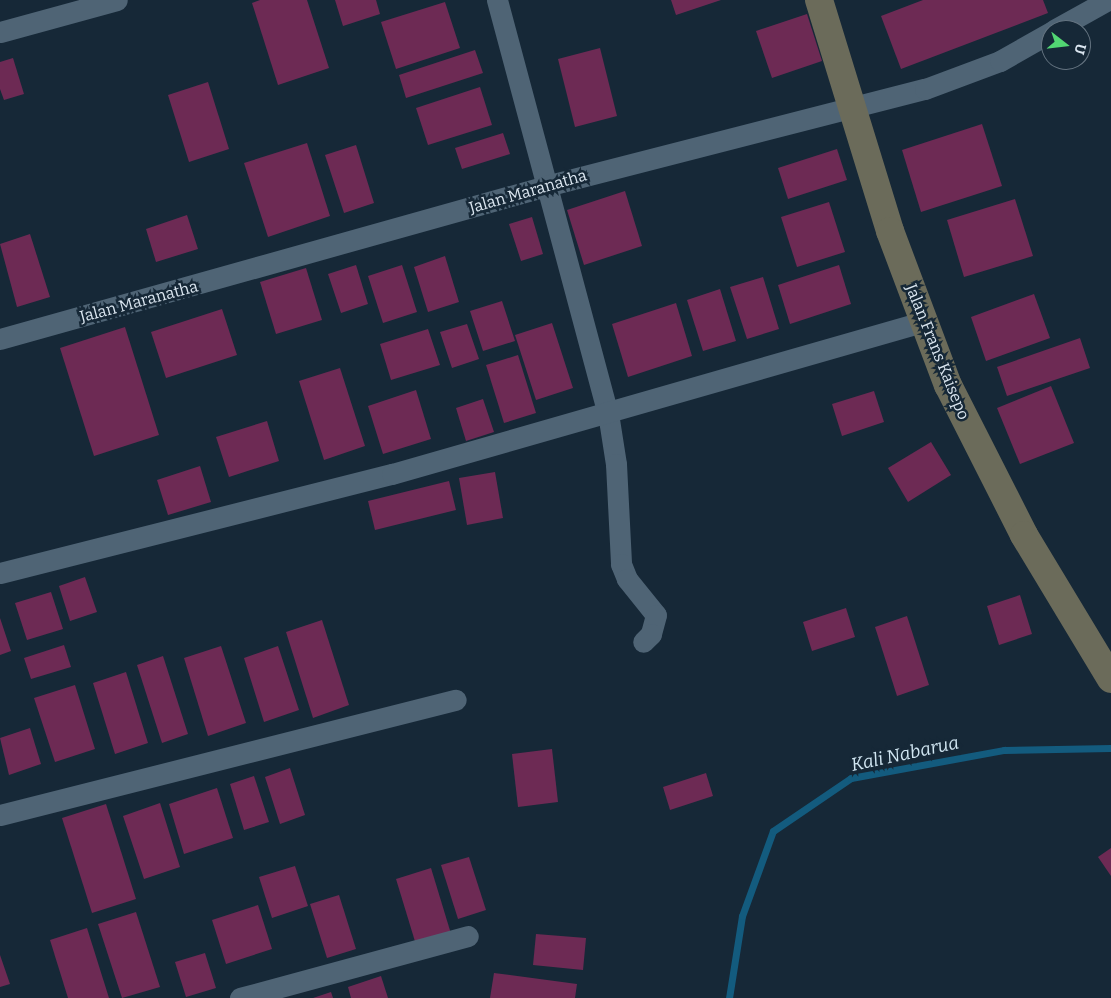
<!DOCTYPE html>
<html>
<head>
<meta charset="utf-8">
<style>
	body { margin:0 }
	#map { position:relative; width:1111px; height:998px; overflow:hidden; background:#162837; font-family:Bitter,serif }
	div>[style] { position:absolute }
	.stream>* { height:7px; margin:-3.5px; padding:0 3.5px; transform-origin:3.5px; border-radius:3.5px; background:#135b7e }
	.building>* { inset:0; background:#6d2a54 }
	.street>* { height:21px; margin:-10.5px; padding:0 10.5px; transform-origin:10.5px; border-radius:10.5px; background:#4f6475 }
	.secondary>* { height:28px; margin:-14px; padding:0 14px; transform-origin:14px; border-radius:14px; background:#6b6b5a }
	span { translate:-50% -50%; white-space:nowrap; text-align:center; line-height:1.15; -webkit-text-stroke:5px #162837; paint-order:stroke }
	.street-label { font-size:16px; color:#dbe6f0 }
	.water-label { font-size:18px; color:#d1e6f2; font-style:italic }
	.north { position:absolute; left:1041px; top:20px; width:50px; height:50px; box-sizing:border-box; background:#162837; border:1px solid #657481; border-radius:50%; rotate:106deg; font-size:14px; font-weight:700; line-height:20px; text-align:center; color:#dbe6f0 }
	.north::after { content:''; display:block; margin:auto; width:18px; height:22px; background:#52d673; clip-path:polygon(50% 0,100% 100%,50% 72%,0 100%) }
</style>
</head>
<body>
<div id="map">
	<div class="stream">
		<div style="left:729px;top:998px;width:83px;rotate:-81deg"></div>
		<div style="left:742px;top:916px;width:90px;rotate:-70deg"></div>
		<div style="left:773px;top:831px;width:94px;rotate:-34.2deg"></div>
		<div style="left:851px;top:778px;width:156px;rotate:-10.4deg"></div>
		<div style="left:1004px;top:750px;width:107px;rotate:-1.1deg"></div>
	</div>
	<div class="building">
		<div style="clip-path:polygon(260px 0,307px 0,329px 68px,278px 85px,252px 3px)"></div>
		<div style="clip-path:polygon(335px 0,376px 0,380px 14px,343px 26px)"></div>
		<div style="clip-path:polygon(671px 0,721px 0,676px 15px)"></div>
		<div style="clip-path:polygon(923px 0,1043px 0,1048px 13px,901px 69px,881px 16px)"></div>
		<div style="clip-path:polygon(445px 2px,460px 48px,396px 69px,381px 22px)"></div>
		<div style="clip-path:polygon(807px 14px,822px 61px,772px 78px,756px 31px)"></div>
		<div style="clip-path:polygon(600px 48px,617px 116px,575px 127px,558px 59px)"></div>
		<div style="clip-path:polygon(475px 50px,483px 73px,406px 98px,399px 75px)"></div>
		<div style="clip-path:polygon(13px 58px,24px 94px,4px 100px,0 89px,0 62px)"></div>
		<div style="clip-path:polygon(208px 82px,229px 149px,189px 162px,168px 95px)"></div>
		<div style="clip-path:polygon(480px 87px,492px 125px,428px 145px,416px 108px)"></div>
		<div style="clip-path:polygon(982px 124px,1002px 186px,921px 212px,902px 150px)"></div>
		<div style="clip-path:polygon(503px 133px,510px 154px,462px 169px,455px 148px)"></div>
		<div style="clip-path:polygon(307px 143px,330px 216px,268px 237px,244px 163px)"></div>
		<div style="clip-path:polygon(356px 145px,374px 203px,344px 213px,325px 155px)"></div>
		<div style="clip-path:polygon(837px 149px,847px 180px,788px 199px,778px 168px)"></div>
		<div style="clip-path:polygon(625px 191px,642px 246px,584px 265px,567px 210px)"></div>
		<div style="clip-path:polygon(1015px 199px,1033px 256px,964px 277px,947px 220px)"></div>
		<div style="clip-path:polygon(829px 202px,845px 252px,797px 267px,781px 217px)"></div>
		<div style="clip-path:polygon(187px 215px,198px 249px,156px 262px,146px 229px)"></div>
		<div style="clip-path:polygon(532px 217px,543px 254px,521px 261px,509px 224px)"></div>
		<div style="clip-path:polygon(30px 234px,50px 297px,17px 307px,0 244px)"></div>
		<div style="clip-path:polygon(445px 256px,459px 302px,428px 312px,414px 267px)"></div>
		<div style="clip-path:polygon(356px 265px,368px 304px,341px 313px,328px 274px)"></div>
		<div style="clip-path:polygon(402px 265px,417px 312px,383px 323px,368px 276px)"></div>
		<div style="clip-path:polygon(839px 265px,851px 304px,790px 324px,778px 285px)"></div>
		<div style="clip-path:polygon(306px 268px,322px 320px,276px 334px,260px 282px)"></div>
		<div style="clip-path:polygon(763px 277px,779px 329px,747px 339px,730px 287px)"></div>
		<div style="clip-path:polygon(720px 289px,736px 341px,703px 351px,687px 300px)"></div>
		<div style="clip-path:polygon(1034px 294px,1050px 338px,986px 361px,971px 317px)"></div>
		<div style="clip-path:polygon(502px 301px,515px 341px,483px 351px,470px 311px)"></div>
		<div style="clip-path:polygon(676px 303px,692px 356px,628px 377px,612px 324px)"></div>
		<div style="clip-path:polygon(222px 309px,237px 355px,166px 378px,151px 332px)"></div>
		<div style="clip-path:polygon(552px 323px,573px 388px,536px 400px,515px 335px)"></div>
		<div style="clip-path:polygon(467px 324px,479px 359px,452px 368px,440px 332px)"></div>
		<div style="clip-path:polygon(125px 327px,159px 435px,94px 456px,60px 348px)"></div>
		<div style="clip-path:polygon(428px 329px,440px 365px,391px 380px,380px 344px)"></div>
		<div style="clip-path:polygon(1080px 338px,1090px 368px,1007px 396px,997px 367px)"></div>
		<div style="clip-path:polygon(518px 355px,536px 413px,504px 423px,486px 365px)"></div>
		<div style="clip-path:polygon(340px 368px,365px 446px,324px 460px,299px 381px)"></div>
		<div style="clip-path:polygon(1051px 386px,1074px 443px,1020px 464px,997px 408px)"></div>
		<div style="clip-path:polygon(416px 390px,431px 439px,383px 454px,368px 406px)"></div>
		<div style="clip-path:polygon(874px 391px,884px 422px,842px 436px,832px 404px)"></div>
		<div style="clip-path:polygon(483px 399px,494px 432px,466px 441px,456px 408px)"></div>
		<div style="clip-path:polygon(267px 421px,279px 461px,229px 477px,216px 437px)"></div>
		<div style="clip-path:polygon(931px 442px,951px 475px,908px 502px,888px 468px)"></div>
		<div style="clip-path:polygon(200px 466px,211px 502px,168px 515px,157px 480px)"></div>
		<div style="clip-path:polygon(495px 472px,503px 518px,467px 525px,459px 478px)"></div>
		<div style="clip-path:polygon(449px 481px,456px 510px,375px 530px,368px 501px)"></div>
		<div style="clip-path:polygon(85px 577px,97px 612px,70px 621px,59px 586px)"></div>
		<div style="clip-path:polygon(51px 592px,63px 629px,27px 640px,15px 603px)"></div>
		<div style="clip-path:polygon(1020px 595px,1032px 634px,999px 645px,987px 606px)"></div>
		<div style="clip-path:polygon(846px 608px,855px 637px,812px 651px,803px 622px)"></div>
		<div style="clip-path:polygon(907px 616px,929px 685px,897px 696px,875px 627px)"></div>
		<div style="clip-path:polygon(0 618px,11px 651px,0 655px)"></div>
		<div style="clip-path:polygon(322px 620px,349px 705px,313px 718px,286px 632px)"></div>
		<div style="clip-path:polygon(64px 645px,71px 667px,31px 679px,24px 658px)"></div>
		<div style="clip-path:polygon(221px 646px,246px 723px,208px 736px,184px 658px)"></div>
		<div style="clip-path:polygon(278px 646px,299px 710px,264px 722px,244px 658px)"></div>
		<div style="clip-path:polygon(163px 656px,188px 734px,162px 743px,137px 665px)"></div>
		<div style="clip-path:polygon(126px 672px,148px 743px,115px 754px,93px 683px)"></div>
		<div style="clip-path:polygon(75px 685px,95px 749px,55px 762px,34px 698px)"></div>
		<div style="clip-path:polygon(30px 728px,41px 764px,9px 775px,0 738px)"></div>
		<div style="clip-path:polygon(552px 749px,558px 802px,518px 807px,512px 754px)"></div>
		<div style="clip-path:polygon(290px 768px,305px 815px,280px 824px,265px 777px)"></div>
		<div style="clip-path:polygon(706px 773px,713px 796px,670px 810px,663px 787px)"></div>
		<div style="clip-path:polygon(254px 776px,269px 822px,244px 830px,230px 784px)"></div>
		<div style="clip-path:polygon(217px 788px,233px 838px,184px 854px,169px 804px)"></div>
		<div style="clip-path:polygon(160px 803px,180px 867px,144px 879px,123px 816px)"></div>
		<div style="clip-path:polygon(106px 804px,136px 899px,92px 913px,62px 818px)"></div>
		<div style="clip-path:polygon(1111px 848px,1111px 876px,1098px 857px)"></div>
		<div style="clip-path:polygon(469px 857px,486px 910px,458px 919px,441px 865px)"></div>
		<div style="clip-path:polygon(295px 866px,308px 906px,272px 918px,259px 877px)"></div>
		<div style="clip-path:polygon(431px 868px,452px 937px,417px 948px,396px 879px)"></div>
		<div style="clip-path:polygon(339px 895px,356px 949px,327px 958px,310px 904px)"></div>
		<div style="clip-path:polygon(258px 905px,272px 949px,226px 964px,212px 920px)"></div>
		<div style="clip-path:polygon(136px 912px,160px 987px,122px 998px,98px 924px)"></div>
		<div style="clip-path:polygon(87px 928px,109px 998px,68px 998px,50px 940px)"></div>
		<div style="clip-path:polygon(536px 934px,586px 938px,583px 970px,533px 965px)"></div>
		<div style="clip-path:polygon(205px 953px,216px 988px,186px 997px,175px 962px)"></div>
		<div style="clip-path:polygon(0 955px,10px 984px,0 987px)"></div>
		<div style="clip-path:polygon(494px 973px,577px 984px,575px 998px,490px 998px)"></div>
		<div style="clip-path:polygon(381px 976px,388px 998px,351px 998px,348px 987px)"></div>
		<div style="clip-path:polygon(331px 992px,333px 998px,313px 998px)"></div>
	</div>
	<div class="street">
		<div style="left:497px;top:0;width:428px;rotate:75deg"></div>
		<div style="left:608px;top:413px;width:52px;rotate:81.1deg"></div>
		<div style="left:616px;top:464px;width:100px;rotate:87.1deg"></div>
		<div style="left:621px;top:564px;width:16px;rotate:68deg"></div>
		<div style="left:627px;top:579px;width:46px;rotate:51.1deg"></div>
		<div style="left:656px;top:615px;width:20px;rotate:105deg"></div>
		<div style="left:651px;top:634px;width:11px;rotate:135deg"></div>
		<div style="left:1054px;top:30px;width:62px;rotate:-29.1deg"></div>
		<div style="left:0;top:32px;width:121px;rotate:-15.3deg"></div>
		<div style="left:0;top:339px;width:567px;rotate:-15.65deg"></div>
		<div style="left:546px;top:186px;width:391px;rotate:-14.4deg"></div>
		<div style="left:925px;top:89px;width:80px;rotate:-20.5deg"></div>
		<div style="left:1000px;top:61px;width:59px;rotate:-29.6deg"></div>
		<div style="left:0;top:573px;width:404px;rotate:-14.2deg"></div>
		<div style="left:392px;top:474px;width:551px;rotate:-16deg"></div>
		<div style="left:0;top:815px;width:470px;rotate:-14.2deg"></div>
		<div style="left:240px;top:998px;width:236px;rotate:-15.2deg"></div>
	</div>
	<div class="secondary">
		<div style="left:819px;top:0;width:242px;rotate:72.9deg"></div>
		<div style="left:890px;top:231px;width:165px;rotate:69.4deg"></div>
		<div style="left:948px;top:385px;width:168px;rotate:63.1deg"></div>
		<div style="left:1024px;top:535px;width:168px;rotate:58.9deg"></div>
	</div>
	<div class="street-label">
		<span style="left:528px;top:192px;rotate:-16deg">Jalan Maranatha</span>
		<span style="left:139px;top:302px;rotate:-15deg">Jalan Maranatha</span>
		<span style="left:937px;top:352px;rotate:68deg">Jalan Frans Kaisepo</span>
	</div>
	<div class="water-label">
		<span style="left:905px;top:754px;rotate:-12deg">Kali Nabarua</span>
	</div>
	<div class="north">U</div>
</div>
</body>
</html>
